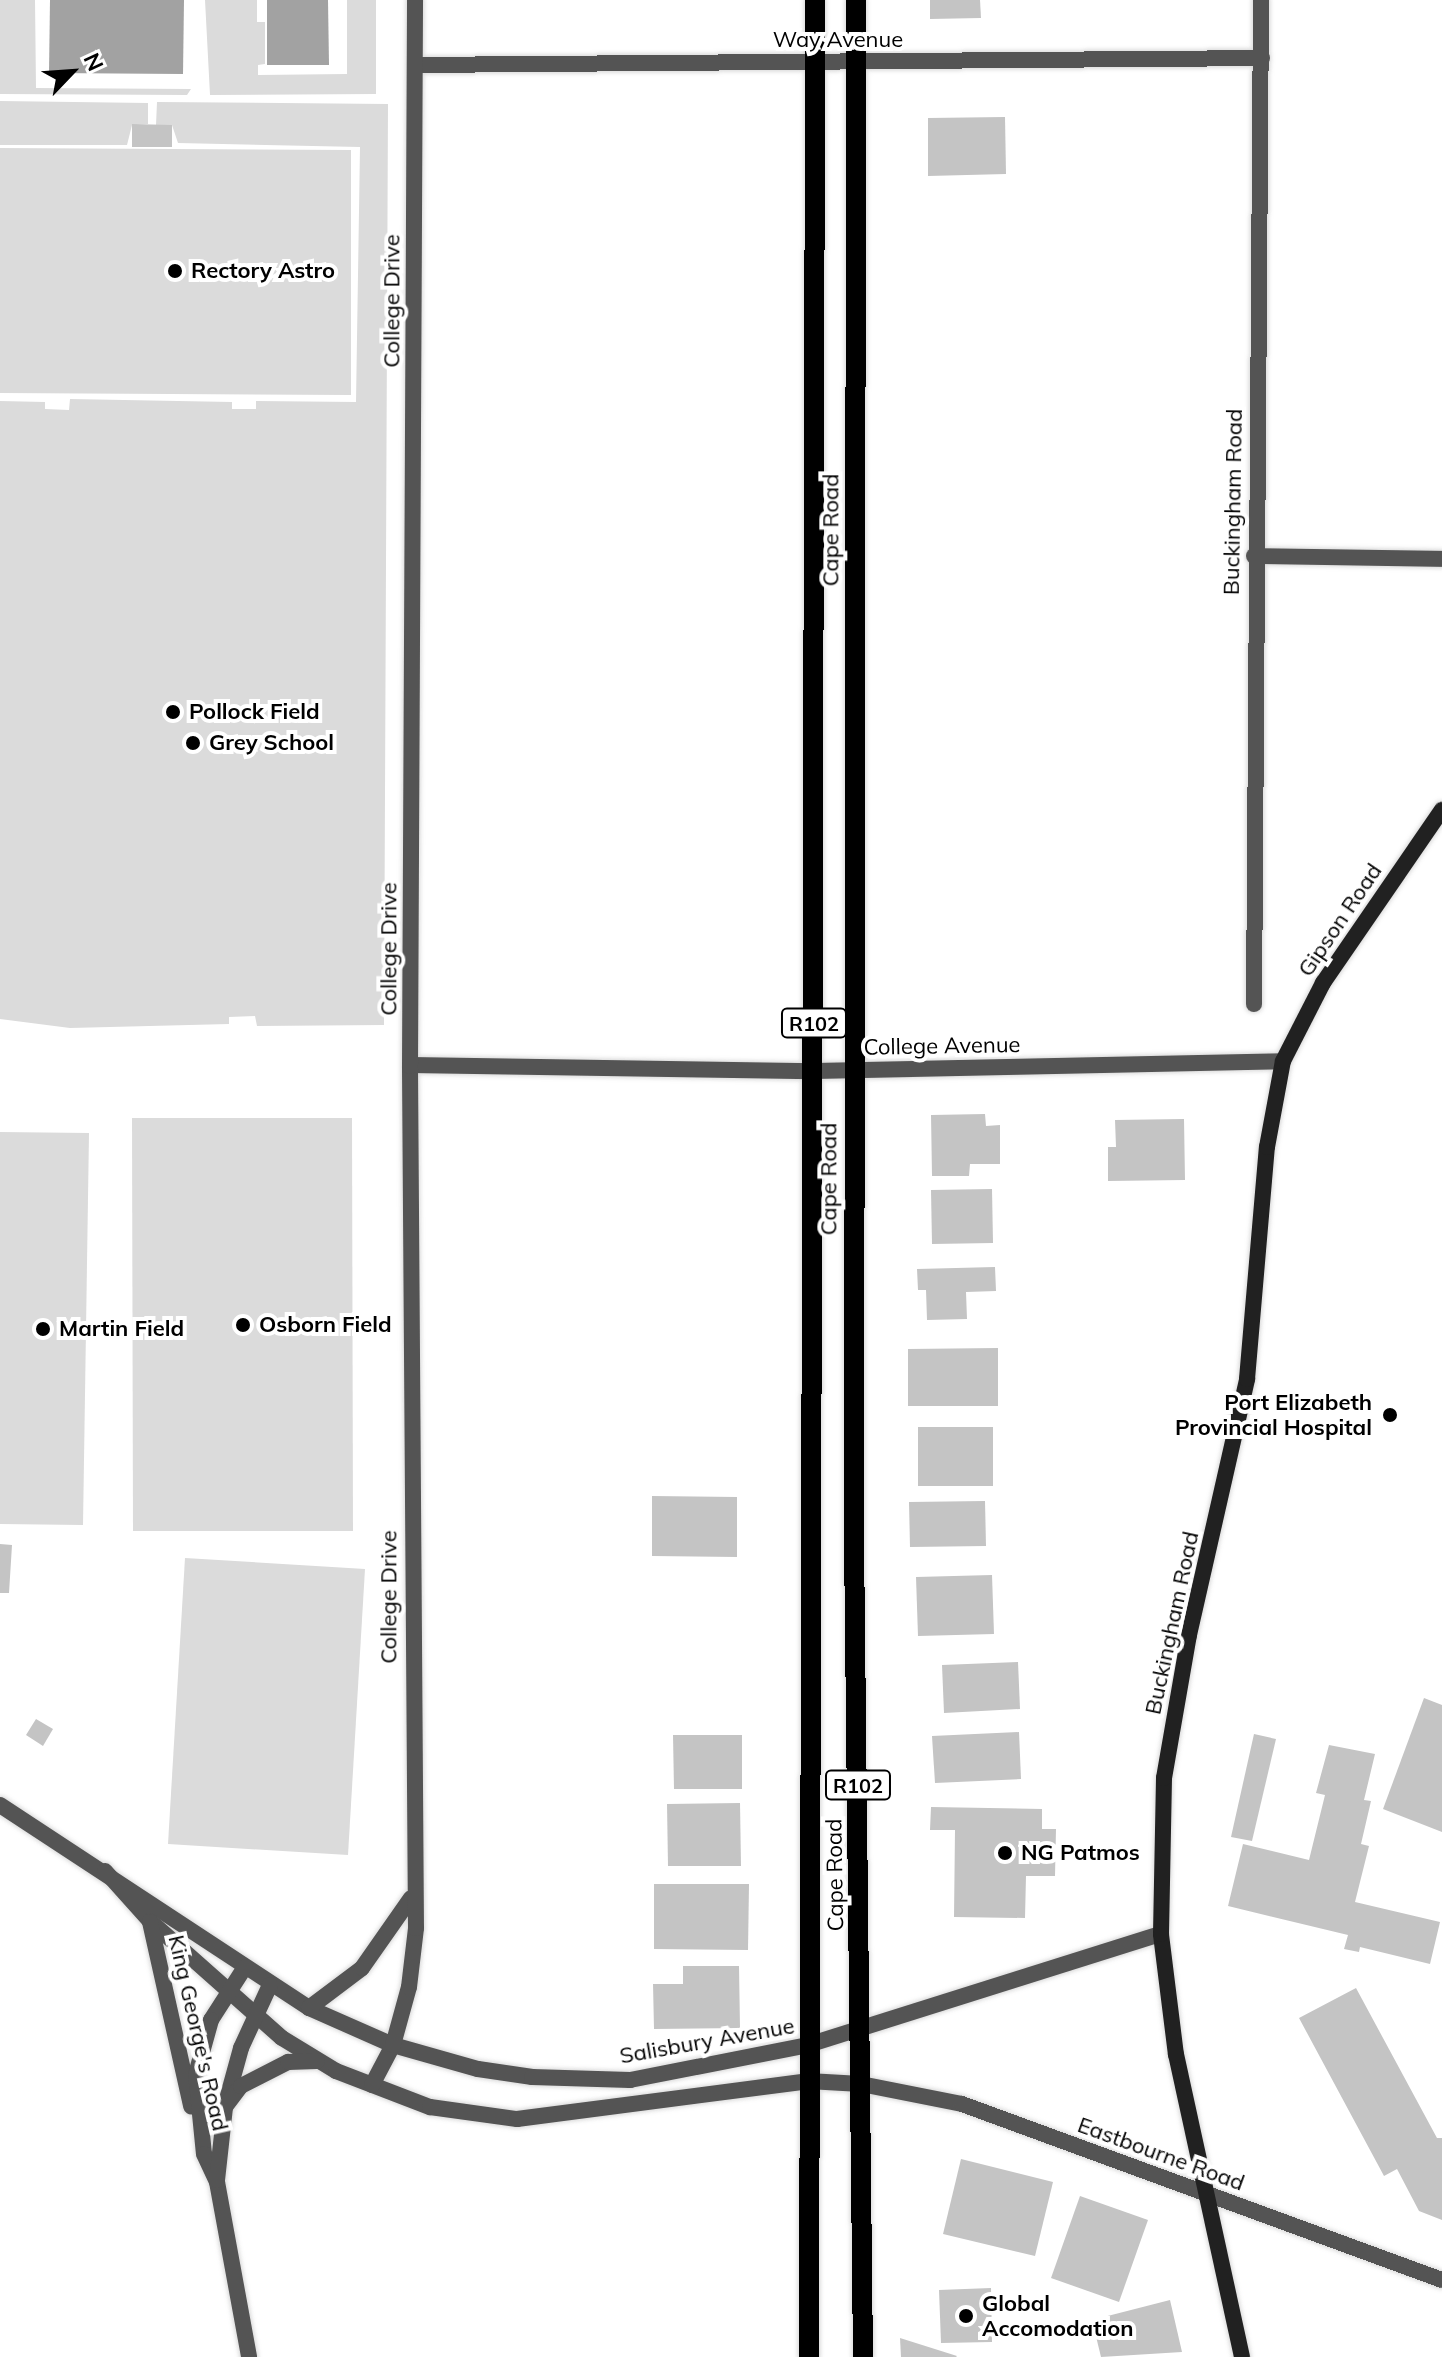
<!DOCTYPE html>
<html>
<head>
<meta charset="utf-8">
<style>
	body { margin:0 }
	#map { position:relative; width:1442px; height:2357px; overflow:hidden; background:#fff; font-family:Mulish,sans-serif }
	div>[style] { position:absolute }
	.green>* { inset:0; background:#dbdbdb }
	.water>* { inset:0; background:#a2a2a2 }
	.building>* { inset:0; background:#c4c4c4 }
	.roads { filter:drop-shadow(0 0 2px #dbdbdb) drop-shadow(0 0 2px #dbdbdb) }
	.street>* { height:16px; margin:-8px; padding:0 8px; transform-origin:8px; border-radius:8px; background:#545454 }
	.secondary>* { height:16px; margin:-8px; padding:0 8px; transform-origin:8px; border-radius:8px; background:#212121 }
	.primary>* { height:20px; margin:-10px; padding:0 10px; transform-origin:10px; border-radius:10px; background:#000 }
	.dots>* { width:22px; height:22px; translate:-50% -50%; box-sizing:border-box; border:4px solid #fff; border-radius:50% }
	span { translate:-50% -50%; white-space:nowrap; text-align:center; line-height:1.15; -webkit-text-stroke:8px #fff; paint-order:stroke }
	.shield-label span { padding:2px 6px; background:#fff; border:2px solid; border-radius:6px; -webkit-text-stroke-width:0 }
	.shield-label { font-size:20px; color:#000; font-weight:700 }
	.street-label { font-size:22px; color:#000 }
	.poi-label { font-size:22px; color:#000; font-weight:700 }
	.left { translate:0 -50%; text-align:left }
	.right { translate:-100% -50%; text-align:right }
	.north { position:absolute; left:32px; top:32px; width:80px; height:80px; -webkit-text-stroke:6px #fff; paint-order:stroke; rotate:65deg; font-size:22px; font-weight:700; line-height:32px; text-align:center; color:#000 }
	.north::after { content:''; display:block; margin:auto; width:28px; height:36px; background:#000; clip-path:polygon(50% 0,100% 100%,50% 72%,0 100%) }
</style>
</head>
<body>
<div id="map">
	<div class="green">
		<div style="clip-path:polygon(0 0,35px 0,36px 88px,191px 89px,187px 95px,0 94px)"></div>
		<div style="clip-path:polygon(205px 0,257px 0,257px 22px,265px 22px,265px 64px,258px 65px,258px 75px,347px 74px,347px 0,376px 0,376px 94px,210px 95px)"></div>
		<div style="clip-path:polygon(0 101px,148px 103px,148px 124px,132px 125px,127px 145px,0 145px)"></div>
		<div style="clip-path:polygon(157px 102px,388px 104px,384px 1025px,257px 1026px,255px 1016px,229px 1017px,229px 1024px,70px 1028px,0 1019px,0 401px,45px 402px,45px 409px,69px 410px,70px 399px,232px 402px,232px 409px,256px 409px,256px 401px,356px 402px,360px 147px,178px 143px,172px 125px,156px 125px)"></div>
		<div style="clip-path:polygon(0 148px,351px 150px,351px 395px,0 393px)"></div>
		<div style="clip-path:polygon(132px 1118px,352px 1118px,353px 1531px,133px 1531px)"></div>
		<div style="clip-path:polygon(0 1132px,89px 1133px,83px 1525px,0 1524px)"></div>
		<div style="clip-path:polygon(185px 1558px,365px 1569px,348px 1855px,168px 1844px)"></div>
	</div>
	<div class="water">
		<div style="clip-path:polygon(50px 0,184px 0,183px 74px,49px 73px)"></div>
		<div style="clip-path:polygon(267px 0,328px 0,329px 65px,267px 65px)"></div>
	</div>
	<div class="building">
		<div style="clip-path:polygon(930px 0,980px 0,981px 18px,930px 19px)"></div>
		<div style="clip-path:polygon(1005px 117px,1006px 174px,928px 176px,928px 118px)"></div>
		<div style="clip-path:polygon(132px 124px,172px 125px,172px 147px,132px 147px)"></div>
		<div style="clip-path:polygon(985px 1114px,986px 1126px,1000px 1125px,1000px 1164px,970px 1164px,969px 1176px,932px 1176px,931px 1115px)"></div>
		<div style="clip-path:polygon(1184px 1119px,1185px 1180px,1108px 1181px,1108px 1147px,1116px 1147px,1115px 1120px)"></div>
		<div style="clip-path:polygon(992px 1189px,993px 1243px,932px 1244px,931px 1190px)"></div>
		<div style="clip-path:polygon(995px 1267px,996px 1291px,966px 1292px,967px 1319px,927px 1320px,926px 1290px,918px 1290px,917px 1269px)"></div>
		<div style="clip-path:polygon(998px 1348px,998px 1406px,908px 1406px,908px 1349px)"></div>
		<div style="clip-path:polygon(918px 1427px,993px 1427px,993px 1486px,918px 1486px)"></div>
		<div style="clip-path:polygon(652px 1496px,737px 1497px,737px 1557px,652px 1556px)"></div>
		<div style="clip-path:polygon(985px 1501px,986px 1546px,910px 1547px,909px 1502px)"></div>
		<div style="clip-path:polygon(0 1544px,12px 1545px,9px 1593px,0 1593px)"></div>
		<div style="clip-path:polygon(992px 1575px,994px 1634px,918px 1636px,916px 1577px)"></div>
		<div style="clip-path:polygon(1018px 1662px,1020px 1709px,944px 1713px,942px 1665px)"></div>
		<div style="clip-path:polygon(1424px 1698px,1442px 1705px,1442px 1832px,1383px 1809px)"></div>
		<div style="clip-path:polygon(36px 1719px,53px 1729px,43px 1746px,26px 1735px)"></div>
		<div style="clip-path:polygon(1019px 1732px,1021px 1779px,935px 1783px,932px 1736px)"></div>
		<div style="clip-path:polygon(1254px 1734px,1276px 1739px,1252px 1841px,1231px 1837px)"></div>
		<div style="clip-path:polygon(673px 1735px,742px 1735px,742px 1789px,674px 1789px)"></div>
		<div style="clip-path:polygon(1329px 1745px,1375px 1754px,1364px 1800px,1371px 1801px,1361px 1844px,1369px 1846px,1355px 1902px,1440px 1922px,1430px 1964px,1360px 1947px,1359px 1952px,1344px 1949px,1348px 1935px,1228px 1906px,1243px 1844px,1309px 1860px,1325px 1795px,1316px 1793px)"></div>
		<div style="clip-path:polygon(740px 1803px,741px 1866px,668px 1866px,667px 1804px)"></div>
		<div style="clip-path:polygon(931px 1807px,1042px 1809px,1042px 1829px,1056px 1829px,1055px 1876px,1026px 1876px,1025px 1918px,954px 1917px,955px 1830px,930px 1830px)"></div>
		<div style="clip-path:polygon(654px 1884px,749px 1884px,748px 1950px,654px 1949px)"></div>
		<div style="clip-path:polygon(683px 1966px,739px 1966px,740px 2028px,654px 2029px,653px 1984px,683px 1984px)"></div>
		<div style="clip-path:polygon(1356px 1988px,1437px 2138px,1442px 2138px,1442px 2220px,1419px 2211px,1397px 2169px,1384px 2176px,1299px 2018px)"></div>
		<div style="clip-path:polygon(961px 2159px,1053px 2182px,1035px 2256px,943px 2234px)"></div>
		<div style="clip-path:polygon(1080px 2196px,1148px 2220px,1119px 2302px,1051px 2278px)"></div>
		<div style="clip-path:polygon(991px 2288px,992px 2342px,941px 2343px,939px 2290px)"></div>
		<div style="clip-path:polygon(1170px 2300px,1182px 2352px,1101px 2357px,1092px 2320px)"></div>
		<div style="clip-path:polygon(900px 2338px,957px 2356px,956px 2357px,901px 2357px)"></div>
	</div>
	<div class="roads">
		<div class="street">
			<div style="left:415px;top:65px;width:847px;rotate:-0.47deg"></div>
			<div style="left:1254px;top:556px;width:188px;rotate:0.9deg"></div>
			<div style="left:1254px;top:1004px;width:1004px;rotate:-89.6deg"></div>
			<div style="left:410px;top:1065px;width:404px;rotate:0.9deg"></div>
			<div style="left:814px;top:1071px;width:469px;rotate:-1.2deg"></div>
			<div style="left:0;top:1805px;width:370px;rotate:33.3deg"></div>
			<div style="left:309px;top:2008px;width:92px;rotate:23.8deg"></div>
			<div style="left:393px;top:2045px;width:88px;rotate:15.8deg"></div>
			<div style="left:478px;top:2069px;width:55px;rotate:8.4deg"></div>
			<div style="left:532px;top:2077px;width:98px;rotate:1.8deg"></div>
			<div style="left:630px;top:2080px;width:181px;rotate:-11.1deg"></div>
			<div style="left:808px;top:2045px;width:370px;rotate:-17.5deg"></div>
			<div style="left:105px;top:1871px;width:67px;rotate:48deg"></div>
			<div style="left:150px;top:1921px;width:176px;rotate:41.6deg"></div>
			<div style="left:282px;top:2038px;width:63px;rotate:31.4deg"></div>
			<div style="left:336px;top:2071px;width:101px;rotate:21deg"></div>
			<div style="left:430px;top:2107px;width:88px;rotate:7.9deg"></div>
			<div style="left:517px;top:2119px;width:293px;rotate:-7.4deg"></div>
			<div style="left:808px;top:2081px;width:53px;rotate:3.2deg"></div>
			<div style="left:861px;top:2084px;width:103px;rotate:11.2deg"></div>
			<div style="left:962px;top:2104px;width:511px;rotate:20.14deg"></div>
			<div style="left:150px;top:1922px;width:189px;rotate:77.4deg"></div>
			<div style="left:245px;top:1967px;width:63px;rotate:122.7deg"></div>
			<div style="left:211px;top:2020px;width:56px;rotate:105.5deg"></div>
			<div style="left:196px;top:2074px;width:80px;rotate:84.3deg"></div>
			<div style="left:204px;top:2154px;width:31px;rotate:65deg"></div>
			<div style="left:217px;top:2182px;width:178px;rotate:79.6deg"></div>
			<div style="left:309px;top:2008px;width:66px;rotate:-37deg"></div>
			<div style="left:362px;top:1968px;width:85px;rotate:-55deg"></div>
			<div style="left:372px;top:2085px;width:45px;rotate:-62.3deg"></div>
			<div style="left:393px;top:2045px;width:60px;rotate:-74.6deg"></div>
			<div style="left:409px;top:1987px;width:59px;rotate:-83.2deg"></div>
			<div style="left:416px;top:1928px;width:862px;rotate:-90.4deg"></div>
			<div style="left:410px;top:1066px;width:1066px;rotate:-89.73deg"></div>
			<div style="left:227px;top:2099px;width:53px;rotate:-74.6deg"></div>
			<div style="left:241px;top:2048px;width:69px;rotate:-65.3deg"></div>
			<div style="left:217px;top:2180px;width:73px;rotate:-83.7deg"></div>
			<div style="left:225px;top:2107px;width:26px;rotate:-53deg"></div>
			<div style="left:241px;top:2086px;width:53px;rotate:-27.1deg"></div>
			<div style="left:288px;top:2062px;width:29px;rotate:-2deg"></div>
		</div>
		<div class="secondary">
			<div style="left:1242px;top:2357px;width:309px;rotate:-102.3deg"></div>
			<div style="left:1176px;top:2055px;width:122px;rotate:-97.1deg"></div>
			<div style="left:1161px;top:1934px;width:156px;rotate:-88.9deg"></div>
			<div style="left:1164px;top:1778px;width:145px;rotate:-80.1deg"></div>
			<div style="left:1189px;top:1635px;width:262px;rotate:-77.2deg"></div>
			<div style="left:1247px;top:1379px;width:233px;rotate:-85.1deg"></div>
			<div style="left:1267px;top:1147px;width:87px;rotate:-79.5deg"></div>
			<div style="left:1283px;top:1061px;width:88px;rotate:-62.9deg"></div>
			<div style="left:1323px;top:983px;width:210px;rotate:-55.5deg"></div>
		</div>
		<div class="primary">
			<div style="left:856px;top:0;width:1540px;rotate:90.07deg"></div>
			<div style="left:854px;top:1540px;width:817px;rotate:89.37deg"></div>
			<div style="left:809px;top:2357px;width:2357px;rotate:-89.85deg"></div>
		</div>
	</div>
	<div class="dots">
		<div style="left:175px;top:271px;background:#000"></div>
		<div style="left:173px;top:712px;background:#000"></div>
		<div style="left:193px;top:743px;background:#000"></div>
		<div style="left:243px;top:1325px;background:#000"></div>
		<div style="left:43px;top:1329px;background:#000"></div>
		<div style="left:1390px;top:1415px;background:#000"></div>
		<div style="left:1005px;top:1853px;background:#000"></div>
		<div style="left:966px;top:2316px;background:#000"></div>
	</div>
	<div class="shield-label">
		<span style="left:814px;top:1023px">R102</span>
		<span style="left:858px;top:1785px">R102</span>
	</div>
	<div class="street-label">
		<span style="left:838px;top:40px">Way Avenue</span>
		<span style="left:392px;top:301px;rotate:-90deg">College Drive</span>
		<span style="left:1233px;top:502px;rotate:-89deg">Buckingham Road</span>
		<span style="left:831px;top:530px;rotate:-90deg">Cape Road</span>
		<span style="left:1340px;top:920px;rotate:-56deg">Gipson Road</span>
		<span style="left:389px;top:949px;rotate:-90deg">College Drive</span>
		<span style="left:942px;top:1046px;rotate:-1deg">College Avenue</span>
		<span style="left:829px;top:1179px;rotate:-90deg">Cape Road</span>
		<span style="left:389px;top:1597px;rotate:-90deg">College Drive</span>
		<span style="left:1172px;top:1623px;rotate:-78deg">Buckingham Road</span>
		<span style="left:835px;top:1875px;rotate:-91deg">Cape Road</span>
		<span style="left:198px;top:2033px;rotate:77deg">King George's Road</span>
		<span style="left:707px;top:2041px;rotate:-10deg">Salisbury Avenue</span>
		<span style="left:1161px;top:2154px;rotate:20deg">Eastbourne Road</span>
	</div>
	<div class="poi-label">
		<span class="left" style="left:191px;top:271px">Rectory Astro</span>
		<span class="left" style="left:189px;top:712px">Pollock Field</span>
		<span class="left" style="left:209px;top:743px">Grey School</span>
		<span class="left" style="left:259px;top:1325px">Osborn Field</span>
		<span class="left" style="left:59px;top:1329px">Martin Field</span>
		<span class="right" style="left:1372px;top:1415px">Port Elizabeth<br>Provincial Hospital</span>
		<span class="left" style="left:1021px;top:1853px">NG Patmos</span>
		<span class="left" style="left:982px;top:2316px">Global<br>Accomodation</span>
	</div>
	<div class="north">N</div>
</div>
</body>
</html>
